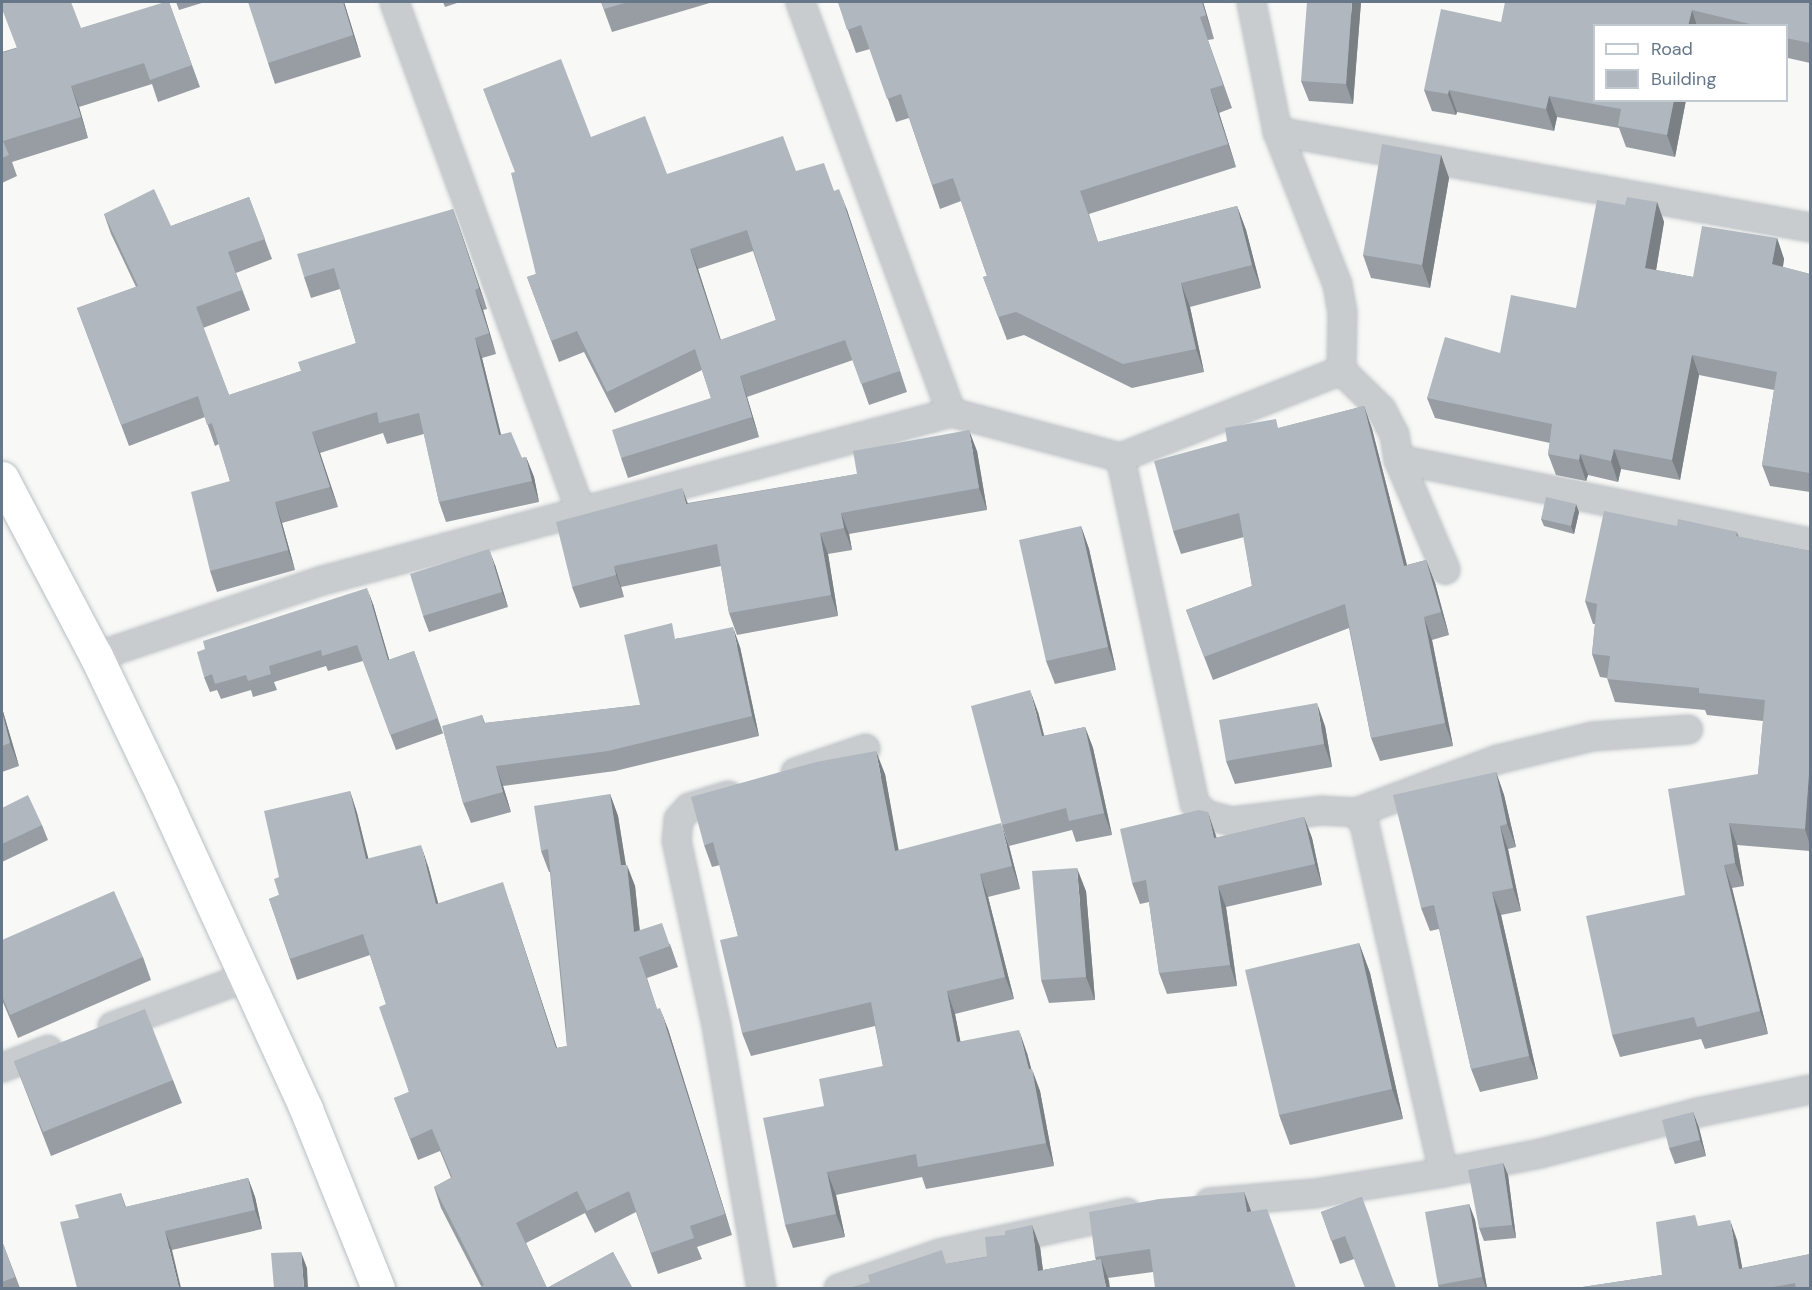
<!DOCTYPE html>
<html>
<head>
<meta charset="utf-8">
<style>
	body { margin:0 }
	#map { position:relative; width:1812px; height:1290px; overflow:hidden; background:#f8f9f6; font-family:"DM Sans",sans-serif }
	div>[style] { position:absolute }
	.roads { filter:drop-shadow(0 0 2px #babfc4) drop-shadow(0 0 2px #babfc4) }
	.minor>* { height:27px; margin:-13.5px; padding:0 13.5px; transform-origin:13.5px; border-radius:13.5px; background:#c8cccf }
	.secondary>* { height:33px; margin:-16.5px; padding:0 16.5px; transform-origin:16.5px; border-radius:16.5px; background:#fff }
	.wall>* { inset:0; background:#979da3 }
	.shaded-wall>* { inset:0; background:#7b8085 }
	.building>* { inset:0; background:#b0b7be }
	span { translate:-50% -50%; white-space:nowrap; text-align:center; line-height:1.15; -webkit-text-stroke:6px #fff; paint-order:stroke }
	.frame { position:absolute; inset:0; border:3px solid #657789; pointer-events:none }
	.legend { position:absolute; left:1593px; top:24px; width:195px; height:78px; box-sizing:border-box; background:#fff; border:2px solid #c1c9d0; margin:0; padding:8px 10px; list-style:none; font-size:18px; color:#657789 }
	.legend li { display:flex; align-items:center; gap:12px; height:30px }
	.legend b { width:30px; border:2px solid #c1c9d0 }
</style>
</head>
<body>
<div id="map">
	<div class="roads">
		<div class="minor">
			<div style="left:394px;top:2px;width:541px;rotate:69.89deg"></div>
			<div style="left:800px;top:2px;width:437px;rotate:69.8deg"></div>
			<div style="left:1251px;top:2px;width:132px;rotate:78.6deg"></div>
			<div style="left:1277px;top:131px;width:164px;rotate:68.6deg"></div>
			<div style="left:1337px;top:284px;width:27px;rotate:80deg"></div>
			<div style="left:1342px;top:311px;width:59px;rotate:91deg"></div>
			<div style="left:1341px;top:370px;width:56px;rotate:44.3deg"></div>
			<div style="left:1381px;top:409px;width:28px;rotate:63deg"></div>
			<div style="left:1394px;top:434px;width:25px;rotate:81deg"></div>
			<div style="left:1398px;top:459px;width:120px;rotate:66.9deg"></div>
			<div style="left:1277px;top:131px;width:542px;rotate:10.21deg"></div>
			<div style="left:1120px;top:457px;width:354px;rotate:77.9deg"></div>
			<div style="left:1194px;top:803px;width:16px;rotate:45deg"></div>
			<div style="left:1205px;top:814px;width:27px;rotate:15deg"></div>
			<div style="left:1231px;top:821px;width:90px;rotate:-7deg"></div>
			<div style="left:1320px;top:810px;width:36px;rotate:3deg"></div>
			<div style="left:1356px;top:812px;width:14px;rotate:56deg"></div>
			<div style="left:1364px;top:824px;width:357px;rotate:77.2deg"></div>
			<div style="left:1398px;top:459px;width:420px;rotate:11.4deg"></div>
			<div style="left:96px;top:656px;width:238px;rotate:-18.6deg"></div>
			<div style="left:322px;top:580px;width:651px;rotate:-14.95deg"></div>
			<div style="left:951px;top:412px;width:175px;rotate:14.9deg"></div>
			<div style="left:1120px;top:457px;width:238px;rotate:-21.5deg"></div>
			<div style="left:795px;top:772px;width:74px;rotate:-18.9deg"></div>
			<div style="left:728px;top:795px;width:41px;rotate:162.9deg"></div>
			<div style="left:689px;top:807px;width:16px;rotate:133deg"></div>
			<div style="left:678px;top:819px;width:21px;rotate:95deg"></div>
			<div style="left:676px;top:840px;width:189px;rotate:77.8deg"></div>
			<div style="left:716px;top:1025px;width:267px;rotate:80.3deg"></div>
			<div style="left:1356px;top:812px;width:151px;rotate:-20.6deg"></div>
			<div style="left:1497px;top:759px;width:98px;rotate:-13.6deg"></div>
			<div style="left:1592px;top:736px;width:96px;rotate:-4.2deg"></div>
			<div style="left:112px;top:1026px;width:142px;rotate:-20.2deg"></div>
			<div style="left:2px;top:1067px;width:49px;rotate:-21.4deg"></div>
			<div style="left:1209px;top:1202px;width:105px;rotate:-4.9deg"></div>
			<div style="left:1314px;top:1193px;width:131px;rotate:-9.2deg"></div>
			<div style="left:1443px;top:1172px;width:99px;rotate:-11.1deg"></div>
			<div style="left:1540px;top:1153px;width:162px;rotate:-14.6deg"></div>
			<div style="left:1697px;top:1112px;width:115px;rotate:-11.5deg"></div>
			<div style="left:838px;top:1288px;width:107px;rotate:-19.1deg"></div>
			<div style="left:939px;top:1253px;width:192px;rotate:-12.3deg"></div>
		</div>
		<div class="secondary">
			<div style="left:2px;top:478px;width:201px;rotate:62.2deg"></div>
			<div style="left:96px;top:656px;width:153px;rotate:64.4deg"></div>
			<div style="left:162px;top:794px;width:346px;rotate:65.4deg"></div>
			<div style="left:306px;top:1109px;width:193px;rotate:68.1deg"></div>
		</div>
	</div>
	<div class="wall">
		<div style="clip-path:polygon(169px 2px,200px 87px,158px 102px,152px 84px,79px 107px,88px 138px,12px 162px,17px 176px,2px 183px,2px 52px)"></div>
		<div style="clip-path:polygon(176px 2px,205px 2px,179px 10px)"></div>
		<div style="clip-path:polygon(344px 2px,361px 57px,275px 84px,268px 63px)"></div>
		<div style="clip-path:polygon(443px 2px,460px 2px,445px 7px)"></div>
		<div style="clip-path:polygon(601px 2px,713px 2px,612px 32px)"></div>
		<div style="clip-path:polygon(838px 2px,1203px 2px,1214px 39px,1208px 40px,1232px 108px,1219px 113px,1236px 167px,1089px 214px,1098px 242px,1237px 206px,1246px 230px,1261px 288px,1190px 307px,1204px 372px,1132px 388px,1024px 335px,1007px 340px,983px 277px,987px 276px,961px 201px,940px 209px,909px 118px,896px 122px,870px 49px,856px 53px)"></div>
		<div style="clip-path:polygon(1361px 2px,1353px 104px,1309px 101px,1301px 81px)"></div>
		<div style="clip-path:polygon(1810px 2px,1810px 63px,1788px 58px,1786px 54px,1786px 26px,1594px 26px,1594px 100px,1686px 100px,1675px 157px,1626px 147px,1619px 128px,1557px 117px,1554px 131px,1457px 112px,1456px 115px,1432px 111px,1424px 90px,1501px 22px)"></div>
		<div style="clip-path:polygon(evenodd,591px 137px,667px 174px,796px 171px,834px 191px,847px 210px,907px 392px,869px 405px,853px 360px,747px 397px,759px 437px,628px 478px,621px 458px,711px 398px,702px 370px,615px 413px,584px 352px,559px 362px,527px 277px,536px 274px,515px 172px,591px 137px,753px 251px,776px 320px,721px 340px,698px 269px,753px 251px)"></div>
		<div style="clip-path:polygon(1441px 155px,1449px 178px,1430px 288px,1371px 278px,1363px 255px)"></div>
		<div style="clip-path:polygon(249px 197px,272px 259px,236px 273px,250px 310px,203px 328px,229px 395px,301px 371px,356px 343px,340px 289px,311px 298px,304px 277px,453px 209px,487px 309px,483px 310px,496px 354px,482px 358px,501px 434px,522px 458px,526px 457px,534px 477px,539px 502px,446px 522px,439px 502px,424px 434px,387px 444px,383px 433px,320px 453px,338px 507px,282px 523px,295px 570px,217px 592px,210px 571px,230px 481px,219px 444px,215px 446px,205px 417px,129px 446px,77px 308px,136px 287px,111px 234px,104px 214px,171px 226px)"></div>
		<div style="clip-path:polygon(1657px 202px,1664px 222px,1656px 270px,1693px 277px,1777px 238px,1784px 259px,1783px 267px,1810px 274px,1810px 492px,1770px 486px,1762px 465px,1774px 390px,1699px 375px,1680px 480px,1621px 469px,1618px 482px,1588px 475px,1586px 481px,1556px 475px,1548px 454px,1550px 443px,1435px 418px,1427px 398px,1500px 353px,1576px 308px,1625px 205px)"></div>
		<div style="clip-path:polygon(1364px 406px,1372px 429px,1407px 565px,1426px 560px,1435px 583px,1449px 635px,1432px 640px,1453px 746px,1380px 761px,1371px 738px,1349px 628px,1213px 680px,1186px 610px,1252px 586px,1244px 537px,1181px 554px,1173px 531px,1279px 428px)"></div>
		<div style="clip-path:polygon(977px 451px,987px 510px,849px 534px,852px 550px,828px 554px,838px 616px,737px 635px,729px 613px,721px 566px,621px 587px,624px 597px,580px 608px,572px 587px,688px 503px,857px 474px)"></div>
		<div style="clip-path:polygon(1579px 512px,1574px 534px,1544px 526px,1541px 519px)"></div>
		<div style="clip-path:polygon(1081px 526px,1089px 549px,1116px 670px,1055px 684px,1046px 661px)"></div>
		<div style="clip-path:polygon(1677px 526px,1737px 532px,1739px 537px,1810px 551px,1810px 851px,1737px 845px,1744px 886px,1732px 888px,1768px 1034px,1705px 1049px,1701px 1039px,1620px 1057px,1612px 1035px,1685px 895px,1758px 774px,1763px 721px,1707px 715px,1705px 710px,1615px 702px,1607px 678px,1600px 677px,1592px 654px,1595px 624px,1593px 624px,1585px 601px)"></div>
		<div style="clip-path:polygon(495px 565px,508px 607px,429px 632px,423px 616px)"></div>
		<div style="clip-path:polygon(373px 604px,389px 660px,414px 651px,443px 733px,482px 715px,485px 723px,640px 705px,677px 638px,740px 647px,759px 736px,615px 771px,503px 786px,511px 812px,471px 823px,463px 803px,444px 733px,396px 750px,363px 661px,328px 671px,326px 666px,274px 682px,277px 690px,253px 697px,251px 690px,221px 699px,217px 690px,210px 692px,204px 677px)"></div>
		<div style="clip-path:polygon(2px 708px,19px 766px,2px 772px)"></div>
		<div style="clip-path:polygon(1038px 712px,1044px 736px,1085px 727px,1093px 748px,1112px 835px,1076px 842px,1072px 830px,1009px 846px,1002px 825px)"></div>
		<div style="clip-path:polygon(1325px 726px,1332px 767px,1235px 784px,1226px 761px)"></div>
		<div style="clip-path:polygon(1496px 772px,1504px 795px,1516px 847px,1508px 849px,1521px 911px,1501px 915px,1538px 1079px,1480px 1092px,1471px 1069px,1439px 929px,1430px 931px,1421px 908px)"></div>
		<div style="clip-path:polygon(885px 774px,898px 850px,1009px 846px,1020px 889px,988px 897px,1014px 999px,955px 1014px,960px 1041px,1027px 1053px,1031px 1069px,1040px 1091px,1054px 1166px,926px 1189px,922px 1177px,836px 1195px,845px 1237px,793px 1248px,785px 1225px,824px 1106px,883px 1066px,875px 1026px,751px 1056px,742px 1033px,738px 936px,720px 865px,712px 867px,704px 845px)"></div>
		<div style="clip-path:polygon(350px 791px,357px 813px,368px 859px,428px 866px,438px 903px,510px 904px,557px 1048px,567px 1046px,550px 872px,549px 872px,541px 851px,610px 794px,618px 816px,626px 865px,635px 886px,640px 931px,670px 944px,678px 967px,647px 978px,657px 1009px,668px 1029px,732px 1235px,697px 1247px,702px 1259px,658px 1274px,636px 1212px,595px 1233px,585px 1213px,526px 1243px,547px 1288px,613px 1252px,632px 1288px,482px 1288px,441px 1208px,434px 1187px,451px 1178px,440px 1151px,418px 1160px,394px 1098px,409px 1092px,386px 1004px,370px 955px,297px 980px,269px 899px,279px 895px,279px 877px)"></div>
		<div style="clip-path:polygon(2px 808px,42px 825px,48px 840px,2px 862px)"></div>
		<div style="clip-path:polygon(1304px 817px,1312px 838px,1322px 885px,1226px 907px,1237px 986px,1167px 994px,1159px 973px,1149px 902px,1140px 904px,1132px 883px,1215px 833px,1217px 838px)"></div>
		<div style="clip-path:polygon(1086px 891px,1095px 1000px,1049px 1003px,1041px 980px)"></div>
		<div style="clip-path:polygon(2px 940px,143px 957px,151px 980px,18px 1038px,2px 1000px)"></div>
		<div style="clip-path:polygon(1359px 943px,1370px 973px,1403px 1119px,1290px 1145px,1279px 1115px)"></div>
		<div style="clip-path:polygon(14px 1061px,173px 1080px,182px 1103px,51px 1156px)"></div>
		<div style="clip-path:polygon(1693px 1112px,1699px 1128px,1706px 1156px,1675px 1164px,1669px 1148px)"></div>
		<div style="clip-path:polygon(1503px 1163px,1508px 1175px,1516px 1238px,1484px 1241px,1479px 1228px)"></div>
		<div style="clip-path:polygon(248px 1178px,255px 1197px,262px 1229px,172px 1250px,79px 1218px,121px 1193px,126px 1207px)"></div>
		<div style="clip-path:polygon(1244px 1192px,1251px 1211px,1153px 1272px,1108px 1278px,1109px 1281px,946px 1264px,1040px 1247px,1043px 1270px,1096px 1260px,1095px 1257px)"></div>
		<div style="clip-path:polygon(1362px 1197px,1354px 1259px,1340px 1264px,1321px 1212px)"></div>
		<div style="clip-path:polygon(1469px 1204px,1475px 1220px,1487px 1288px,1439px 1288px,1438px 1285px)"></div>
		<div style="clip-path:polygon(1699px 1226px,1737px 1240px,1742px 1268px,1810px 1254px,1810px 1288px,1576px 1288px,1662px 1275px)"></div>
		<div style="clip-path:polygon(2px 1241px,20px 1288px,2px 1288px)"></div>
	</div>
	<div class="shaded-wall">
		<div style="clip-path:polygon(343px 2px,344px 2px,361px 57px,353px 35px)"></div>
		<div style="clip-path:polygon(1202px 2px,1203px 2px,1214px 39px,1206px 15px)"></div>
		<div style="clip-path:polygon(1352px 2px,1361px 2px,1353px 104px,1346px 84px)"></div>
		<div style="clip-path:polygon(1692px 10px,1697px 26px,1688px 26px)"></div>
		<div style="clip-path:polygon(71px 86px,79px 107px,88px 138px,81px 117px)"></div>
		<div style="clip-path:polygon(1210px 89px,1219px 113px,1236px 167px,1228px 144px)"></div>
		<div style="clip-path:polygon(1449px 90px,1457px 112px,1456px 115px,1448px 94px)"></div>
		<div style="clip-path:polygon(1549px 96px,1557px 117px,1554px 131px,1546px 109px)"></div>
		<div style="clip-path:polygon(1674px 100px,1686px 100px,1675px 157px,1667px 135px)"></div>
		<div style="clip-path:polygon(1441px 155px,1449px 178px,1430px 288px,1422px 265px)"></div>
		<div style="clip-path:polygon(839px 189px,847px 210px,907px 392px,900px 371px)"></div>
		<div style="clip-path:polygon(1657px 202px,1664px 222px,1653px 289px,1645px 268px)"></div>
		<div style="clip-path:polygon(1237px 206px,1246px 230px,1261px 288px,1252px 265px)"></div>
		<div style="clip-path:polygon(453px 209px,460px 229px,487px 309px,479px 288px)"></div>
		<div style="clip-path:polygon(1777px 238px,1784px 259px,1780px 284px,1772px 264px)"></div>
		<div style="clip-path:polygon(690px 249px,698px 269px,727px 361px,720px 340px)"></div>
		<div style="clip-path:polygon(1181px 283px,1190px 307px,1204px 372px,1196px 349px)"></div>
		<div style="clip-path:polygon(475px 290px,483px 310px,496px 354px,489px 333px)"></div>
		<div style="clip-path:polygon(475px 338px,482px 358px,506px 456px,499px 435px)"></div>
		<div style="clip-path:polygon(1692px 355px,1699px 375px,1680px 480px,1672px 460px)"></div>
		<div style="clip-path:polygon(740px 376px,747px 397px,759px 437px,752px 417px)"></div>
		<div style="clip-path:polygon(1364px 406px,1372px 429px,1413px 589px,1404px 566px)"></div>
		<div style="clip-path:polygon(969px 430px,977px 451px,987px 510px,979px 488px)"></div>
		<div style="clip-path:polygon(312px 432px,320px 453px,338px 507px,330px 487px)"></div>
		<div style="clip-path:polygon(1614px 449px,1621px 469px,1618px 482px,1611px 461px)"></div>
		<div style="clip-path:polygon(1580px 454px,1588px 475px,1586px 481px,1579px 460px)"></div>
		<div style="clip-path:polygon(526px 457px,534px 477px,539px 502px,532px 481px)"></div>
		<div style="clip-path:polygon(682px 488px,690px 509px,686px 504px)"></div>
		<div style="clip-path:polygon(275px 502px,282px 523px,295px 570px,288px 550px)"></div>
		<div style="clip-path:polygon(1576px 504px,1579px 512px,1574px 534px,1571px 526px)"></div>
		<div style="clip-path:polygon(841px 513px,849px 534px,852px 550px,844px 528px)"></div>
		<div style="clip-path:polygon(1081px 526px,1089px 549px,1116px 670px,1108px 647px)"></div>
		<div style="clip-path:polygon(820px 533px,828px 554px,838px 616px,831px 595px)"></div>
		<div style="clip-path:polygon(489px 549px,495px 565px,508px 607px,502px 592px)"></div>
		<div style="clip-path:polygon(1426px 560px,1435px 583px,1449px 635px,1441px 612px)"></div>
		<div style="clip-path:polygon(614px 566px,621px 587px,624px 597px,616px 575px)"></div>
		<div style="clip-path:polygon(367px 588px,373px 604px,394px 676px,388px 660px)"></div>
		<div style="clip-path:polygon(1424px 617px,1432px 640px,1453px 746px,1445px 723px)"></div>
		<div style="clip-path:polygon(733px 627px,740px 647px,759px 736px,752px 716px)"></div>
		<div style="clip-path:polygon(1030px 690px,1038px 712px,1050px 758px,1042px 736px)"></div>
		<div style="clip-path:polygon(1317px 703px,1325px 726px,1332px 767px,1324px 744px)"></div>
		<div style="clip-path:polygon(2px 708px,4px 715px,19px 766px,10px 743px,2px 712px)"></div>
		<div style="clip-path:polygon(1085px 727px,1093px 748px,1112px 835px,1104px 813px)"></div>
		<div style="clip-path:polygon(876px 751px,885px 774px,903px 874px,895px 851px)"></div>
		<div style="clip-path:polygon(1810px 759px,1810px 845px,1805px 829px)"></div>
		<div style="clip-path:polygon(496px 766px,503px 786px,511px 812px,503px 792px)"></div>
		<div style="clip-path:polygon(1496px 772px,1504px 795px,1516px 847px,1507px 824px)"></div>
		<div style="clip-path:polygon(350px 791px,357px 813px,374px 881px,366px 859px)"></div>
		<div style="clip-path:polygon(610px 794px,618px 816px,629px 886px,621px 865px)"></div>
		<div style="clip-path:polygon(1208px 812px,1215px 833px,1221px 859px,1214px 838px)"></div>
		<div style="clip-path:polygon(1304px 817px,1312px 838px,1322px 885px,1315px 864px)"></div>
		<div style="clip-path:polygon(1001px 823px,1009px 846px,1020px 889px,1012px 866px)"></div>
		<div style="clip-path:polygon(1729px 823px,1737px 845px,1744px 886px,1735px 863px)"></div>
		<div style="clip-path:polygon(1500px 826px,1508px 849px,1521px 911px,1513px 888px)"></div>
		<div style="clip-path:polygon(421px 845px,428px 866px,444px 925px,436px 904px)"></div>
		<div style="clip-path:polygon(627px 865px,635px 886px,642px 954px,634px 932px)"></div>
		<div style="clip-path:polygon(1724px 865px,1732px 888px,1768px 1034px,1760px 1011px)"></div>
		<div style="clip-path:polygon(1077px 868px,1086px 891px,1095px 1000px,1086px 977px)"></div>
		<div style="clip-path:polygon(980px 874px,988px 897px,1014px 999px,1005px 977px)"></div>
		<div style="clip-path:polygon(503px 882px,510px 904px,564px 1070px,556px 1048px)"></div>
		<div style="clip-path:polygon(1218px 886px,1226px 907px,1237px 986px,1230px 965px)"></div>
		<div style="clip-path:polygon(1492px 892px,1501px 915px,1538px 1079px,1529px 1056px)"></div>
		<div style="clip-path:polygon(1359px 943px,1370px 973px,1403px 1119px,1392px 1089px)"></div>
		<div style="clip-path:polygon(947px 991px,955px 1014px,965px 1064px,957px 1042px)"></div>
		<div style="clip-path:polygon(660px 1008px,668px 1029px,732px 1235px,725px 1214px)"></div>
		<div style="clip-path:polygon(1019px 1030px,1027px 1053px,1035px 1083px,1032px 1069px,1040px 1091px,1054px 1166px,1046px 1143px)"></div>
		<div style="clip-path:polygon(1693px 1112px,1699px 1128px,1706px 1156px,1700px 1140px)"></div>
		<div style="clip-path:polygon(1503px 1163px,1508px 1175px,1516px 1238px,1512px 1225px)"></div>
		<div style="clip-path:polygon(827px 1172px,836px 1195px,845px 1237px,836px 1214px)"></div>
		<div style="clip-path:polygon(248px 1178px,255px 1197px,262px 1229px,255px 1210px)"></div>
		<div style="clip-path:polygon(1244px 1192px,1252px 1214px,1247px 1212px)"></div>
		<div style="clip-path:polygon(1469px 1204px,1475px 1220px,1487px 1288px,1486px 1288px,1482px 1277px)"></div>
		<div style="clip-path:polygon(1730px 1220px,1737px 1240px,1746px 1288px,1739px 1269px)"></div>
		<div style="clip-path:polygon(1032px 1225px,1040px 1247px,1045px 1288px,1038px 1271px)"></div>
		<div style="clip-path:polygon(165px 1231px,172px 1250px,181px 1288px,179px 1288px)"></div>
		<div style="clip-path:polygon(301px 1252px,307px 1268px,308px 1288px,304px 1288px)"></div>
		<div style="clip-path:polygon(1101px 1259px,1109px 1281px,1110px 1288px,1106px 1288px)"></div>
	</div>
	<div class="building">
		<div style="clip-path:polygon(2px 2px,71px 2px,81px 28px,165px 2px,169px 2px,192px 65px,150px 80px,144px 63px,71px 86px,81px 117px,3px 141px,9px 155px,2px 158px,2px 53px,17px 48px,2px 9px)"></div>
		<div style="clip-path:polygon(248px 2px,343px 2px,353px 35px,268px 63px)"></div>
		<div style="clip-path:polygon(601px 2px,628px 2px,604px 9px)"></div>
		<div style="clip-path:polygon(838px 2px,1202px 2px,1206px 15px,1200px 17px,1223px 85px,1210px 89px,1228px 144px,1080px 191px,1098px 242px,1237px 206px,1252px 265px,1181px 283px,1196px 349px,1123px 364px,1016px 312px,998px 317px,983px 277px,987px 276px,953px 178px,932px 185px,901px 94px,887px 99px,861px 25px,847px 30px)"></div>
		<div style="clip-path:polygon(1307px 2px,1352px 2px,1346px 84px,1301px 81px)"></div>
		<div style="clip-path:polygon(1505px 2px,1810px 2px,1810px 43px,1786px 38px,1786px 26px,1758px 26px,1692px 10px,1688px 26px,1594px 26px,1594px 100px,1674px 100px,1667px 135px,1618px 126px,1621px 109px,1549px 96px,1546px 109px,1449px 90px,1448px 94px,1424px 90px,1441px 9px,1501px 22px)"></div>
		<div style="clip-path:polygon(evenodd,561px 59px,591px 137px,645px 116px,667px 174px,783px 136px,796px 171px,824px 163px,834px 191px,839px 189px,900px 371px,861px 384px,845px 340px,740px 376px,752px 417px,621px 458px,612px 430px,711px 398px,695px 349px,607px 392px,577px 331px,551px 341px,527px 277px,536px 274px,511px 173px,515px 172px,483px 89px,561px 59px,747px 230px,776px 320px,720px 340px,690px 249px,747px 230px)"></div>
		<div style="clip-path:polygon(1382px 144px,1441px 155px,1422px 265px,1363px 255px)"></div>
		<div style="clip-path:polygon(154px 189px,171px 226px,249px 197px,265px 239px,228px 252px,242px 290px,196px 307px,229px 395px,301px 371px,298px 362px,356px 343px,334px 268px,304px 277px,297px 254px,453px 209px,479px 288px,475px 290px,489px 333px,475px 338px,499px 435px,511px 432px,522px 458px,526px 457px,532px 481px,439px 502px,419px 413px,379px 423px,377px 412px,312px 432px,330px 487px,275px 502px,288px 550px,210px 571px,191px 492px,230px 481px,212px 423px,207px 425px,198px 396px,121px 425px,77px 308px,138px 286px,104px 214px)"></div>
		<div style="clip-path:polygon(1627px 197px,1657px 202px,1645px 268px,1693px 277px,1702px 226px,1777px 238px,1772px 264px,1810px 274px,1810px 473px,1762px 465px,1777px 372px,1692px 355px,1672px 460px,1614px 449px,1611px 461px,1580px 454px,1579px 460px,1548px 454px,1552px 424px,1427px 398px,1445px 337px,1500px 353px,1511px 295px,1576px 308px,1597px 200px,1625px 205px)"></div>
		<div style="clip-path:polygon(1364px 406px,1404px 566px,1426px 560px,1441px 612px,1424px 617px,1445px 723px,1371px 738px,1345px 604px,1204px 657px,1186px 610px,1252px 586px,1239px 513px,1173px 531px,1154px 461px,1227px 441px,1225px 428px,1276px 419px,1278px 428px)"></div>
		<div style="clip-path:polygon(969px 430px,979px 488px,841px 513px,844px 528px,820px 533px,831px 595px,729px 613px,717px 544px,614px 566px,616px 575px,572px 587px,556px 522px,682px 488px,686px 504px,857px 474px,853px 451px)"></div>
		<div style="clip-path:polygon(1546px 497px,1576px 504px,1571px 526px,1541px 519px)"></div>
		<div style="clip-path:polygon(1604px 511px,1677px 526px,1678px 519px,1737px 532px,1736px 536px,1810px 551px,1810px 759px,1805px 829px,1729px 823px,1735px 863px,1724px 865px,1760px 1011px,1697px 1027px,1694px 1017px,1612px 1035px,1586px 916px,1685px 895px,1668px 789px,1758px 774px,1765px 700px,1699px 693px,1699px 688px,1607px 679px,1610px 656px,1592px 654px,1597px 604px,1585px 601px)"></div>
		<div style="clip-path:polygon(1081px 526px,1108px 647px,1046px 661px,1019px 540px)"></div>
		<div style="clip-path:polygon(489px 549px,502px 592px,423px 616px,410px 574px)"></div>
		<div style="clip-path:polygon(367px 588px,388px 660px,414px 651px,438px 718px,390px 735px,357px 645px,322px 656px,321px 650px,269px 666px,271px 674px,248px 681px,246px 675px,215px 684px,212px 674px,204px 677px,197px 652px,205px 649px,203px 641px)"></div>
		<div style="clip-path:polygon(672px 623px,675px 639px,733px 627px,752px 716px,608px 751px,496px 766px,503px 792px,463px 803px,442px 726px,482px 715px,484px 723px,640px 705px,624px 635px)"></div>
		<div style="clip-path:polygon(1030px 690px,1042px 736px,1085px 727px,1104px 813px,1069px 821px,1066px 808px,1002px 825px,971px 706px)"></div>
		<div style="clip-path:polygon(1317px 703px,1324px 744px,1226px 761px,1219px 720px)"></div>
		<div style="clip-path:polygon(2px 712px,10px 743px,2px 746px)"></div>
		<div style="clip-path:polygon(876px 751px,895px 851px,1001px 823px,1012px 866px,980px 874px,1005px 977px,947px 991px,957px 1042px,1019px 1030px,1029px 1069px,1032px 1069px,1046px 1143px,918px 1167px,916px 1154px,827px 1172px,836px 1214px,785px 1225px,763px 1118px,824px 1106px,819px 1079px,883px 1066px,871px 1002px,742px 1033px,720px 940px,738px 936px,713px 842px,704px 845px,691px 797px,816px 762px)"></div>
		<div style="clip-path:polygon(1496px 772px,1507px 824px,1500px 826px,1513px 888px,1492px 892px,1529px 1056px,1471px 1069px,1434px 905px,1421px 908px,1393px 795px)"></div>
		<div style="clip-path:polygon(350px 791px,366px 859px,421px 845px,436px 904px,503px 882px,556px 1048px,567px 1046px,565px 1012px,548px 849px,541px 851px,534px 806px,610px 794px,621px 865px,627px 865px,634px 932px,662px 923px,670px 946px,639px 957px,657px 1009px,660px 1008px,725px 1214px,690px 1226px,694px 1238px,651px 1253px,629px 1191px,587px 1211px,577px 1191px,516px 1223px,547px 1288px,613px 1252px,632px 1287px,630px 1288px,483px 1288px,481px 1286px,484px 1285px,434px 1187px,452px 1177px,432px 1129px,410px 1139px,394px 1098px,409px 1092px,379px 1007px,386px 1004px,363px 934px,290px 959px,269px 899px,279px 895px,274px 879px,279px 877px,264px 811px)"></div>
		<div style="clip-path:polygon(28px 795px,42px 825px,2px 844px,2px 808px)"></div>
		<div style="clip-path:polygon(1199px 810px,1208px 812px,1214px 838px,1304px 817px,1315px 864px,1218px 886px,1230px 965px,1159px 973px,1146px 880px,1132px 883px,1120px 829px)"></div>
		<div style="clip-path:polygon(1077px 868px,1086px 977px,1041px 980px,1032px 871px)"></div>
		<div style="clip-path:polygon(114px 891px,143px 957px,10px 1015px,2px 996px,2px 940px)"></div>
		<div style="clip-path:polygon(1359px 943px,1392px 1089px,1279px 1115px,1245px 970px)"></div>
		<div style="clip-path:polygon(145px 1009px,173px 1080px,43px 1132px,14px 1061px)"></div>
		<div style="clip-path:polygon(1693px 1112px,1700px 1140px,1669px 1148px,1662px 1120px)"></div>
		<div style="clip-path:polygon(1503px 1163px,1512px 1225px,1479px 1228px,1468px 1170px)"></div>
		<div style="clip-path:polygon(248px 1178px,255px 1210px,165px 1231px,179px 1288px,77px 1288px,60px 1222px,79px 1218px,75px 1205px,121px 1193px,125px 1207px)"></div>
		<div style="clip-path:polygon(1244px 1192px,1247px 1212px,1267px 1209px,1296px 1288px,1155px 1288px,1150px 1249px,1095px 1257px,1089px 1212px,1159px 1199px)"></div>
		<div style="clip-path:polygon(1362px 1197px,1396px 1288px,1365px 1288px,1345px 1236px,1331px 1241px,1321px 1212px)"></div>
		<div style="clip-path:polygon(1469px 1204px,1482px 1277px,1438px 1285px,1425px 1212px)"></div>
		<div style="clip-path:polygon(1695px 1215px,1698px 1226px,1730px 1220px,1739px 1269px,1810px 1254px,1810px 1288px,1796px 1288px,1795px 1283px,1768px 1288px,1576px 1288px,1662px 1275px,1656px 1222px)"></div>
		<div style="clip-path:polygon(1032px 1225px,1038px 1271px,1101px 1259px,1106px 1288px,849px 1288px,870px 1282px,868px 1275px,942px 1250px,946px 1264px,987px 1257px,985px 1237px,1005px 1235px,1005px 1231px)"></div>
		<div style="clip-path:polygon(2px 1241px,15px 1277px,2px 1282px)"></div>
		<div style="clip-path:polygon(301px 1252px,304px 1288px,274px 1288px,271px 1253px)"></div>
	</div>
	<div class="frame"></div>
	<ul class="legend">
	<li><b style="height:8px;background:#fff"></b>Road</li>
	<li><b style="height:16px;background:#b0b7be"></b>Building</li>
	</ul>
</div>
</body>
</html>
